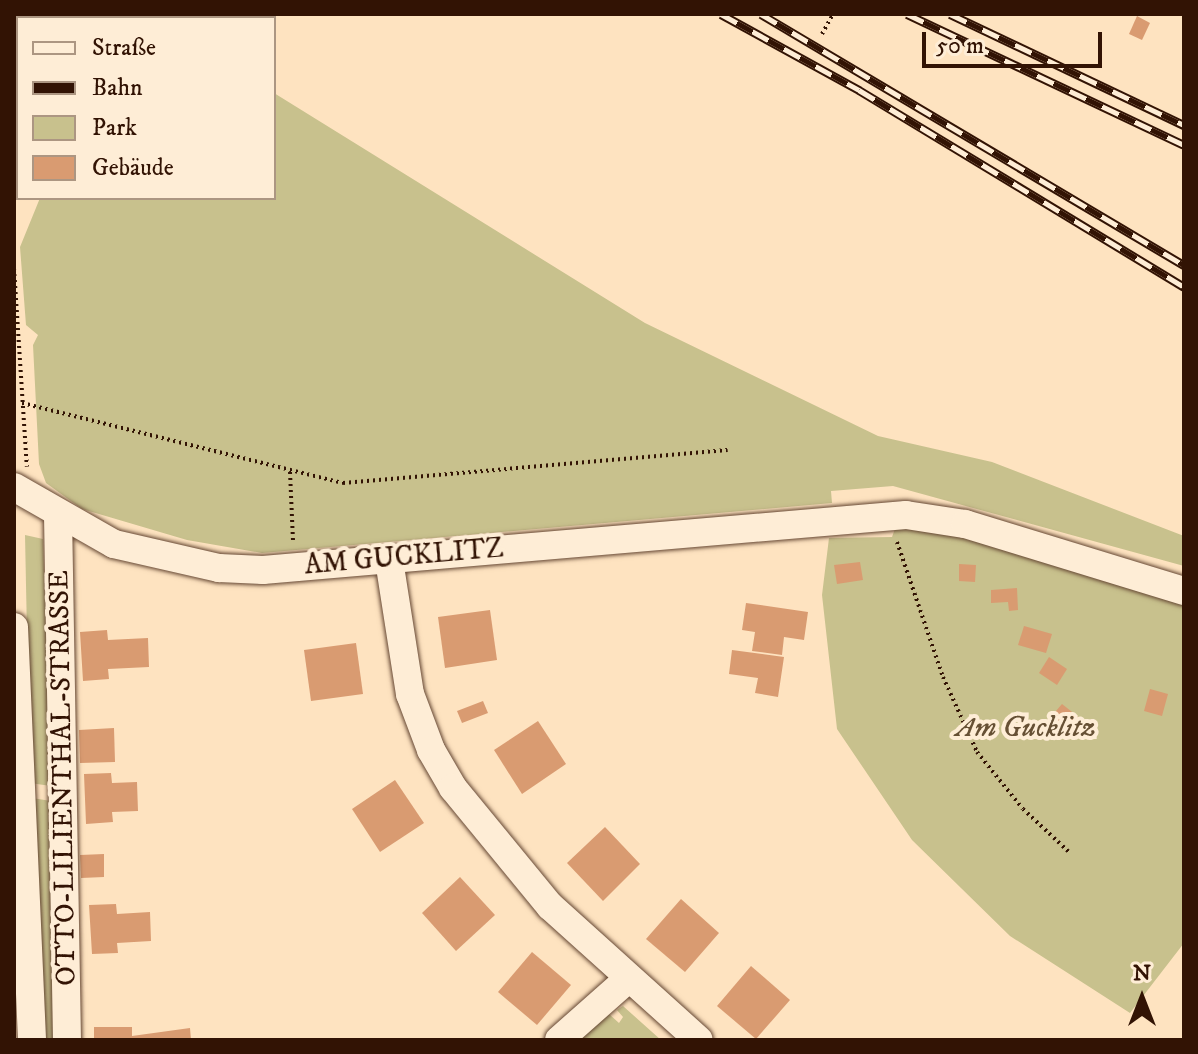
<!DOCTYPE html>
<html>
<head>
<meta charset="utf-8">
<style>
	body { margin:0 }
	#map { position:relative; width:1198px; height:1054px; overflow:hidden; background:#fee3c0; font-family:"IM FELL DW Pica",serif }
	div>[style] { position:absolute }
	.green>* { inset:0; background:#c8c18d }
	.building>* { inset:0; background:#d99b71 }
	.path>* { height:4px; margin-top:-2px; transform-origin:0; background:repeating-linear-gradient(90deg,#321304 0 2px,transparent 0 6px) }
	.roads { filter:drop-shadow(0 0 2px #654733) drop-shadow(0 0 2px #654733) }
	.minor>* { height:28px; margin:-14px; padding:0 14px; transform-origin:14px; border-radius:14px; background:#feedd6 }
	.rail>* { height:9px; margin-top:-4.5px; transform-origin:0; background:repeating-linear-gradient(90deg,#feedd6 0 18px,#321304 0 36px); box-sizing:border-box; border-block:2px solid #321304 }
	span { translate:-50% -50%; white-space:nowrap; text-align:center; line-height:1.15; -webkit-text-stroke:8px #feedd6; paint-order:stroke }
	.street-label { font-size:28px; color:#321304 }
	.park-label { font-size:28px; color:#665034; font-style:italic }
	.frame { position:absolute; inset:0; border:16px solid #321304; pointer-events:none }
	.legend { position:absolute; left:16px; top:16px; width:260px; height:184px; box-sizing:border-box; background:#feedd6; border:2px solid #ac9682; margin:0; padding:10px 14px; list-style:none; font-size:24px; color:#321304 }
	.legend li { display:flex; align-items:center; gap:16px; height:40px }
	.legend b { width:40px; border:2px solid #ac9682 }
	.north { position:absolute; left:1102px; top:958px; width:80px; height:80px; -webkit-text-stroke:6px #feedd6; paint-order:stroke; rotate:0deg; font-size:22px; font-weight:700; line-height:32px; text-align:center; color:#321304 }
	.north::after { content:''; display:block; margin:auto; width:28px; height:36px; background:#321304; clip-path:polygon(50% 0,100% 100%,50% 72%,0 100%) }
	.scale { position:absolute; left:922px; top:32px; width:180px; height:36px; box-sizing:border-box; border:4px solid #321304; border-top:0; padding-left:10px; font-size:24px; line-height:28px; white-space:nowrap; color:#321304; -webkit-text-stroke:6px #feedd6; paint-order:stroke }
</style>
</head>
<body>
<div id="map">
	<div class="green">
		<div style="clip-path:polygon(274px 93px,645px 323px,878px 436px,992px 462px,1184px 536px,1184px 566px,893px 486px,831px 491px,832px 503px,262px 553px,187px 540px,82px 509px,46px 483px,39px 464px,33px 345px,38px 335px,26px 325px,20px 247px,40px 198px,274px 198px)"></div>
		<div style="clip-path:polygon(896px 526px,973px 539px,1184px 605px,1184px 943px,1130px 1013px,1010px 936px,912px 840px,837px 729px,822px 595px,829px 538px,892px 537px)"></div>
		<div style="clip-path:polygon(25px 535px,43px 539px,51px 786px,30px 783px)"></div>
		<div style="clip-path:polygon(32px 798px,51px 801px,62px 1040px,42px 1040px)"></div>
		<div style="clip-path:polygon(623px 1006px,661px 1040px,575px 1040px,609px 1014px,619px 1023px,623px 1017px,617px 1010px)"></div>
	</div>
	<div class="building">
		<div style="clip-path:polygon(1137px 16px,1150px 23px,1142px 40px,1129px 34px)"></div>
		<div style="clip-path:polygon(860px 562px,863px 580px,837px 584px,834px 565px)"></div>
		<div style="clip-path:polygon(959px 564px,976px 565px,975px 582px,959px 581px)"></div>
		<div style="clip-path:polygon(1017px 588px,1018px 610px,1009px 611px,1008px 602px,991px 603px,991px 590px)"></div>
		<div style="clip-path:polygon(746px 603px,808px 612px,804px 640px,784px 637px,782px 655px,752px 651px,755px 632px,742px 630px)"></div>
		<div style="clip-path:polygon(490px 610px,497px 660px,445px 668px,438px 617px)"></div>
		<div style="clip-path:polygon(1024px 626px,1052px 634px,1046px 653px,1018px 645px)"></div>
		<div style="clip-path:polygon(107px 630px,108px 640px,148px 638px,149px 667px,108px 669px,109px 679px,83px 681px,80px 632px)"></div>
		<div style="clip-path:polygon(356px 643px,363px 694px,311px 701px,304px 650px)"></div>
		<div style="clip-path:polygon(732px 650px,784px 657px,778px 697px,755px 693px,758px 678px,729px 674px)"></div>
		<div style="clip-path:polygon(1049px 657px,1067px 669px,1057px 685px,1039px 673px)"></div>
		<div style="clip-path:polygon(1150px 689px,1168px 694px,1162px 716px,1144px 711px)"></div>
		<div style="clip-path:polygon(483px 701px,488px 713px,462px 723px,457px 711px)"></div>
		<div style="clip-path:polygon(1062px 704px,1081px 719px,1069px 735px,1049px 719px)"></div>
		<div style="clip-path:polygon(538px 721px,566px 764px,522px 794px,494px 750px)"></div>
		<div style="clip-path:polygon(114px 728px,115px 762px,80px 763px,79px 730px)"></div>
		<div style="clip-path:polygon(111px 773px,112px 783px,137px 782px,138px 811px,112px 812px,113px 822px,86px 824px,84px 774px)"></div>
		<div style="clip-path:polygon(395px 780px,424px 823px,380px 852px,352px 809px)"></div>
		<div style="clip-path:polygon(605px 827px,640px 864px,603px 901px,567px 863px)"></div>
		<div style="clip-path:polygon(104px 854px,104px 877px,81px 878px,80px 855px)"></div>
		<div style="clip-path:polygon(460px 877px,495px 915px,456px 951px,422px 913px)"></div>
		<div style="clip-path:polygon(681px 899px,719px 933px,685px 972px,646px 939px)"></div>
		<div style="clip-path:polygon(116px 904px,117px 914px,150px 912px,151px 941px,117px 943px,118px 953px,92px 954px,89px 905px)"></div>
		<div style="clip-path:polygon(532px 952px,571px 985px,537px 1025px,498px 992px)"></div>
		<div style="clip-path:polygon(751px 966px,790px 1000px,756px 1039px,717px 1006px)"></div>
		<div style="clip-path:polygon(94px 1027px,132px 1027px,132px 1036px,190px 1028px,191px 1040px,94px 1040px)"></div>
	</div>
	<div class="path">
		<div style="left:822px;top:34px;width:23px;rotate:-61deg"></div>
		<div style="left:14px;top:268px;width:199px;rotate:86.3deg"></div>
		<div style="left:22px;top:403px;width:331px;rotate:14deg"></div>
		<div style="left:343px;top:483px;width:386px;rotate:-4.9deg"></div>
		<div style="left:290px;top:472px;width:69px;rotate:87.5deg"></div>
		<div style="left:897px;top:542px;width:143px;rotate:71.2deg"></div>
		<div style="left:943px;top:677px;width:82px;rotate:65.6deg"></div>
		<div style="left:977px;top:752px;width:73px;rotate:51.1deg"></div>
		<div style="left:1023px;top:809px;width:63px;rotate:43.1deg"></div>
	</div>
	<div class="roads">
		<div class="minor">
			<div style="left:14px;top:487px;width:115px;rotate:29.7deg"></div>
			<div style="left:114px;top:544px;width:108px;rotate:12.9deg"></div>
			<div style="left:219px;top:568px;width:44px;rotate:2.6deg"></div>
			<div style="left:263px;top:570px;width:645px;rotate:-4.89deg"></div>
			<div style="left:906px;top:515px;width:60px;rotate:8.7deg"></div>
			<div style="left:965px;top:524px;width:229px;rotate:17deg"></div>
			<div style="left:58px;top:515px;width:525px;rotate:89.02deg"></div>
			<div style="left:389px;top:560px;width:136px;rotate:81.1deg"></div>
			<div style="left:410px;top:694px;width:60px;rotate:69.4deg"></div>
			<div style="left:431px;top:750px;width:44px;rotate:59.9deg"></div>
			<div style="left:453px;top:788px;width:153px;rotate:50.6deg"></div>
			<div style="left:550px;top:906px;width:200px;rotate:42deg"></div>
			<div style="left:14px;top:627px;width:413px;rotate:87.5deg"></div>
			<div style="left:559px;top:1040px;width:92px;rotate:-41.5deg"></div>
		</div>
	</div>
	<div class="rail">
		<div style="left:721px;top:14px;width:158px;rotate:28.8deg"></div>
		<div style="left:859px;top:90px;width:380px;rotate:31.2deg"></div>
		<div style="left:761px;top:14px;width:492px;rotate:30.7deg"></div>
		<div style="left:907px;top:14px;width:306px;rotate:25.3deg"></div>
		<div style="left:950px;top:14px;width:259px;rotate:25.4deg"></div>
	</div>
	<div class="street-label">
		<span style="left:404px;top:557px;rotate:-5deg">AM GUCKLITZ</span>
		<span style="left:63px;top:778px;rotate:-91deg">OTTO-LILIENTHAL-STRASSE</span>
	</div>
	<div class="park-label">
		<span style="left:1026px;top:728px">Am Gucklitz</span>
	</div>
	<div class="frame"></div>
	<ul class="legend">
	<li><b style="height:10px;background:#feedd6"></b>Straße</li>
	<li><b style="height:10px;background:#321304"></b>Bahn</li>
	<li><b style="height:22px;background:#c8c18d"></b>Park</li>
	<li><b style="height:22px;background:#d99b71"></b>Gebäude</li>
	</ul>
	<div class="north">N</div>
	<div class="scale">50 m</div>
</div>
</body>
</html>
